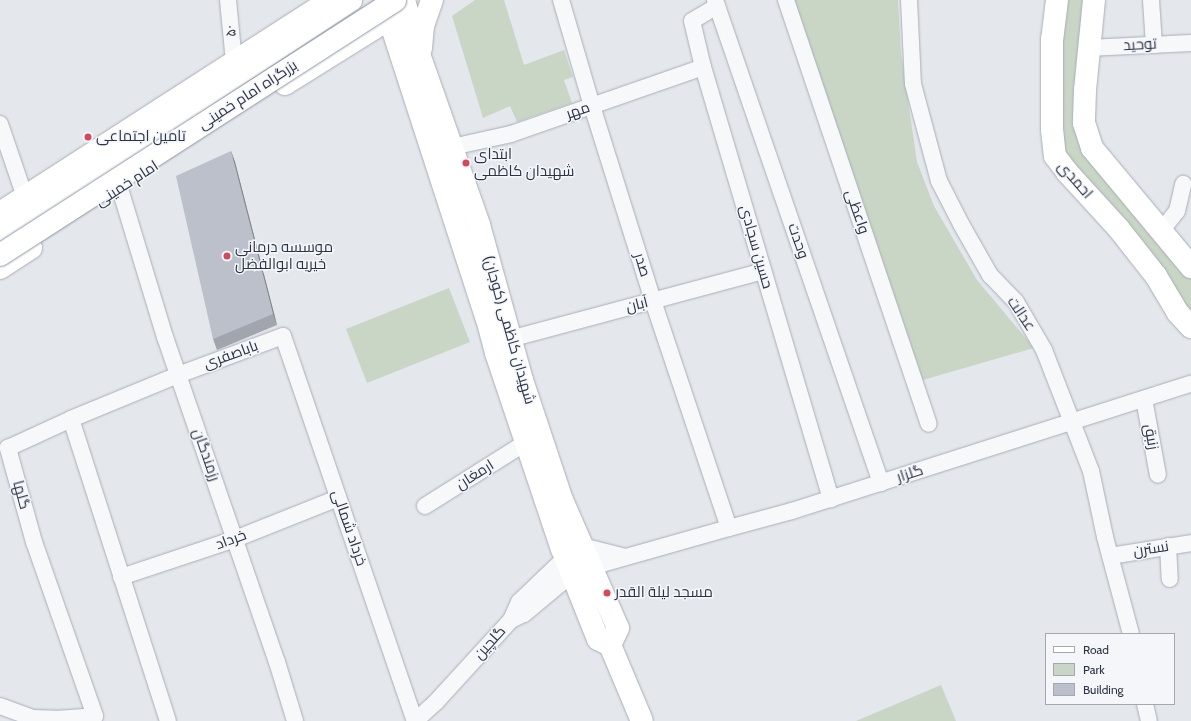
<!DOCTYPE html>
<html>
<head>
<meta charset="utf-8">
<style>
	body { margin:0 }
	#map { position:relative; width:1191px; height:721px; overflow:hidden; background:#e4e7ec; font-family:Cabin,Cairo,sans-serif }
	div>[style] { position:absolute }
	.green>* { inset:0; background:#c9d6c5 }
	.roads { filter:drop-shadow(0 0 1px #a9aeb7) drop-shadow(0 0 1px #a9aeb7) }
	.street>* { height:16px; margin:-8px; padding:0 8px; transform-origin:8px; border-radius:8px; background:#f7f8fa }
	.secondary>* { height:22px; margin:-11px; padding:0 11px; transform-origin:11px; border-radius:11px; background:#fff }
	.highway>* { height:22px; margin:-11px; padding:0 11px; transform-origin:11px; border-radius:11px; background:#fff }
	.bridges { filter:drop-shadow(0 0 1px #8b94a3) drop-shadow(0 0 1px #8b94a3) }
	.highway-bridge>* { height:22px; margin:-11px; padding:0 11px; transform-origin:11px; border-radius:11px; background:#fff }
	.wall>* { inset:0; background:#a1a5ae }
	.shaded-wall>* { inset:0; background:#83868d }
	.building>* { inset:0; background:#bbc0ca }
	.dots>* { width:11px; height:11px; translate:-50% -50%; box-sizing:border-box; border:2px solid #f4f6f9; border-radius:50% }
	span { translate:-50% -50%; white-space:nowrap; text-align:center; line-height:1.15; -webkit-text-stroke:3px #f4f6f9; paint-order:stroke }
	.street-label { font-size:15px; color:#2b3445 }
	.poi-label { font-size:15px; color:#2b3445 }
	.left { translate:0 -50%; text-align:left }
	.legend { position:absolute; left:1045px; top:633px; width:130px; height:72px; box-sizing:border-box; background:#f4f6f9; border:1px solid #a4a8b1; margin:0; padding:5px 7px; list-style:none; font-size:12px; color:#2b3445 }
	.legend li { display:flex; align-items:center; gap:8px; height:20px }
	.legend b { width:20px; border:1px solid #a4a8b1 }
</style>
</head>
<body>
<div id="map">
	<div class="green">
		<div style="clip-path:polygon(475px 0,504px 0,524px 65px,564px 50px,573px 77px,564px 80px,572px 103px,517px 122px,510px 106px,483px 118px,452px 16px)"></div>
		<div style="clip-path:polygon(794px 0,898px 0,901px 53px,917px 162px,934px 206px,977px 280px,1034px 348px,923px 380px)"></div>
		<div style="clip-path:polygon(1065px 0,1092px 0,1078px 118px,1191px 277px,1191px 316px,1068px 165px,1056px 127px)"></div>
		<div style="clip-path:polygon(449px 288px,470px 342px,367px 383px,346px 329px)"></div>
		<div style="clip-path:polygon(941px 685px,956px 721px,856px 721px)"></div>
	</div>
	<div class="roads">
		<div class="street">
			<div style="left:228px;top:0;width:62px;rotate:84.5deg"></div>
			<div style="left:561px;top:0;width:110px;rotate:73.7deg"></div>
			<div style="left:592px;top:106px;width:204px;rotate:72.6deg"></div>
			<div style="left:653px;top:301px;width:239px;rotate:71.5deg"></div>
			<div style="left:715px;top:0;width:511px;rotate:71.03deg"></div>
			<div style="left:786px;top:0;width:447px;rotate:71.4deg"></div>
			<div style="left:909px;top:0;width:84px;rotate:87.3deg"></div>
			<div style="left:913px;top:84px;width:100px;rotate:75deg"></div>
			<div style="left:939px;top:181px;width:48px;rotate:62.9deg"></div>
			<div style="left:961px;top:224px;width:59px;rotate:60.4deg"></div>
			<div style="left:990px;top:275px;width:37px;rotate:46deg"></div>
			<div style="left:1016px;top:302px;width:56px;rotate:59.7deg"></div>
			<div style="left:1044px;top:350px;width:130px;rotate:68.8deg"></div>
			<div style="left:1091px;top:471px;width:67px;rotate:78deg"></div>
			<div style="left:1105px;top:537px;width:100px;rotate:75deg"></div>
			<div style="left:1151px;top:0;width:45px;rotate:86.2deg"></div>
			<div style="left:717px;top:6px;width:29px;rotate:149deg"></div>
			<div style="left:692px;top:21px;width:47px;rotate:76.6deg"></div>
			<div style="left:703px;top:67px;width:451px;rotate:73.5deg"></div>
			<div style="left:1088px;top:48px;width:103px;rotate:-2.8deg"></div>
			<div style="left:0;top:124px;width:77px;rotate:71.1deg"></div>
			<div style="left:452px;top:147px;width:60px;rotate:-12.4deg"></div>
			<div style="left:511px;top:134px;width:203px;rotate:-19.2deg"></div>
			<div style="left:120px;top:189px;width:155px;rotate:73.1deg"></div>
			<div style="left:165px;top:337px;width:344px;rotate:71deg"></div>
			<div style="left:277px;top:662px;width:62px;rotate:73deg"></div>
			<div style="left:1162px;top:230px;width:24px;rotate:-52deg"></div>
			<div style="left:1177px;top:211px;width:28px;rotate:-77deg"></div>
			<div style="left:510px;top:339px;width:262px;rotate:-15deg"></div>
			<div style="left:1144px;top:399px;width:77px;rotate:79.6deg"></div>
			<div style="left:71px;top:419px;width:317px;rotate:72.2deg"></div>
			<div style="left:425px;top:506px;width:118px;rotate:-32.2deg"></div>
			<div style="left:1168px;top:546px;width:33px;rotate:87deg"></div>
			<div style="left:1110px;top:556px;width:82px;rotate:-9.1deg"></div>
			<div style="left:121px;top:577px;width:120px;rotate:-18.4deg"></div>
			<div style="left:235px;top:539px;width:111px;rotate:-21.7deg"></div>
			<div style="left:511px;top:620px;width:20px;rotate:-66deg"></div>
			<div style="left:519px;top:602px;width:64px;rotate:-43.7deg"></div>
			<div style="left:565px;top:558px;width:21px;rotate:-35deg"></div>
			<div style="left:582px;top:546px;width:44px;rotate:14.3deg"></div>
			<div style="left:1145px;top:704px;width:17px;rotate:77deg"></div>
			<div style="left:0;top:706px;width:35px;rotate:20deg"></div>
			<div style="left:33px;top:718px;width:23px;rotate:2deg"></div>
			<div style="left:56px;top:719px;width:39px;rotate:-4deg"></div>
			<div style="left:95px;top:716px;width:184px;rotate:-109.3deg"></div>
			<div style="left:34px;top:542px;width:98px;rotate:-105.5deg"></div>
			<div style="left:8px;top:448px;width:69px;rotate:-24.7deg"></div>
			<div style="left:71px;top:419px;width:116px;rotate:-22.4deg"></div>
			<div style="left:178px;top:375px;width:112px;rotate:-20.4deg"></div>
			<div style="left:283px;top:336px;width:407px;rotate:71.1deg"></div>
			<div style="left:415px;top:721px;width:28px;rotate:-42deg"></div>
			<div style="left:436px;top:702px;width:111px;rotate:-47.6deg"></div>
			<div style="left:511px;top:620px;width:14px;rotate:-25deg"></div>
			<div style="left:524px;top:614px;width:62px;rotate:-39.8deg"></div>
			<div style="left:572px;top:574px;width:20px;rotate:-20deg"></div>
			<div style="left:591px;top:567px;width:143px;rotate:-15.8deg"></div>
			<div style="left:729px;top:528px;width:65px;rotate:-15.1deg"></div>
			<div style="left:792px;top:511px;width:419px;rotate:-17.7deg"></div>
		</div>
		<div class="secondary">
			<div style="left:385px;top:0;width:18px;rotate:77deg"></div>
			<div style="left:389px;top:18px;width:317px;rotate:72deg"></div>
			<div style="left:487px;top:319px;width:35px;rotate:75deg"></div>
			<div style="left:496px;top:353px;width:207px;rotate:71.4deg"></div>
			<div style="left:562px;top:549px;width:97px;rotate:68.2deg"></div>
			<div style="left:598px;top:639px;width:13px;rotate:27deg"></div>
			<div style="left:610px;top:645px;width:82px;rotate:67.2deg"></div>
			<div style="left:404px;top:0;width:59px;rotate:74.3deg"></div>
			<div style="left:420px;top:57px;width:178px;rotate:70.6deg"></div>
			<div style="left:479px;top:225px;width:161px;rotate:74.5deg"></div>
			<div style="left:522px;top:380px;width:126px;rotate:71.6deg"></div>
			<div style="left:562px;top:500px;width:140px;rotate:66.4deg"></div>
			<div style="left:618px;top:628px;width:19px;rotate:115deg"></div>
			<div style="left:1057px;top:0;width:39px;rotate:97deg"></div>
			<div style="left:1052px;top:39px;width:90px;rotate:90deg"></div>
			<div style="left:1052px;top:129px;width:27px;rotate:84deg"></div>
			<div style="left:1055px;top:156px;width:20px;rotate:53deg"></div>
			<div style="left:1067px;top:172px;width:77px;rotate:47.6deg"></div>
			<div style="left:1119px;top:229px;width:60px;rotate:51.8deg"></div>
			<div style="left:1156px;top:276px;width:43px;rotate:59.3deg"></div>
			<div style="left:1178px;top:313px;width:19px;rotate:47deg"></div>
			<div style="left:1094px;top:0;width:90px;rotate:95.7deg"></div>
			<div style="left:1085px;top:90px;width:33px;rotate:92deg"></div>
			<div style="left:1084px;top:123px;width:26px;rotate:72deg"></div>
			<div style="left:1092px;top:148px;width:155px;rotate:50.2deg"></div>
			<div style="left:421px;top:48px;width:22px;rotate:-85deg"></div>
			<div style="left:423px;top:26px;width:28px;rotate:-71deg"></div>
			<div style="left:285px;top:84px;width:138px;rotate:-32deg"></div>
			<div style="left:0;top:213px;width:394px;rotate:-32.8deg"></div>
			<div style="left:0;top:268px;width:37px;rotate:-33deg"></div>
		</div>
		<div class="highway">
			<div style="left:0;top:231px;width:420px;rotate:-33.3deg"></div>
		</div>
	</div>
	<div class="bridges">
		<div class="highway-bridge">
			<div style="left:0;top:255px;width:470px;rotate:-32.8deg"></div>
		</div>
	</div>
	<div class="wall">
		<div style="clip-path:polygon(231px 151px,235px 162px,277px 325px,217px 350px,213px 339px)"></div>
	</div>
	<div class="shaded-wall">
		<div style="clip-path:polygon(231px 151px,235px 162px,277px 325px,273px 314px)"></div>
	</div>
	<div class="building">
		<div style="clip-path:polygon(231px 151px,273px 314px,213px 339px,176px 176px)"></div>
	</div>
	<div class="dots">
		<div style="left:88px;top:137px;background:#d1495b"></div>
		<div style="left:466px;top:163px;background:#d1495b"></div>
		<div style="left:227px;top:256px;background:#d1495b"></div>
		<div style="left:607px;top:593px;background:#d1495b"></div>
	</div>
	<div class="street-label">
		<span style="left:231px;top:31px;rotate:-96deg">۵۰</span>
		<span style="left:1140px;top:45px;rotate:-3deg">توحید</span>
		<span style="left:248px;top:95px;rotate:-33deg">بزرگراه امام خمینی</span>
		<span style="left:578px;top:111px;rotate:-19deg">مهر</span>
		<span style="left:1075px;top:180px;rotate:49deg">احمدی</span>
		<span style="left:127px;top:184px;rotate:-33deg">امام خمینی</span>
		<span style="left:857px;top:212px;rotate:71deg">واعظی</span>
		<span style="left:798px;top:241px;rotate:71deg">وحدت</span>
		<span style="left:756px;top:247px;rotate:74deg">حسین سجادی</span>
		<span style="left:642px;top:265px;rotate:73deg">صدر</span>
		<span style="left:637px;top:305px;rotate:-14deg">آبان</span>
		<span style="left:1021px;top:314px;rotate:56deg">عدالت</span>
		<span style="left:509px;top:330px;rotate:74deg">شهیدان کاظمی (کوجان)</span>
		<span style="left:231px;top:355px;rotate:-20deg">باباصفری</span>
		<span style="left:1151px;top:437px;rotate:80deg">زنبق</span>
		<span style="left:206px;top:455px;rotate:71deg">رزمندگان</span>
		<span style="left:910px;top:474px;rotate:-18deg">گلزار</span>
		<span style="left:475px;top:475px;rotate:-32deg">ارمغان</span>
		<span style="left:21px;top:495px;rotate:75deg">گلها</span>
		<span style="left:349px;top:528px;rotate:71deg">خرداد شمالی</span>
		<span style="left:231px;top:540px;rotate:-20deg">خرداد</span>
		<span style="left:1151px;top:549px;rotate:-9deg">نسترن</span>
		<span style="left:490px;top:643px;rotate:-48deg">گلچین</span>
	</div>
	<div class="poi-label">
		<span class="left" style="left:96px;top:137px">تامین اجتماعی</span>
		<span class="left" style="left:474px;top:163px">ابتدای<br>شهیدان کاظمی</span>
		<span class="left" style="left:235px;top:256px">موسسه درمانی<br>خیریه ابوالفضل</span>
		<span class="left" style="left:615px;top:593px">مسجد لیلة القدر</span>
	</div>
	<ul class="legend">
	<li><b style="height:5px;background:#fff"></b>Road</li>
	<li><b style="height:11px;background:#c9d6c5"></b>Park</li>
	<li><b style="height:11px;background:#bbc0ca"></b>Building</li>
	</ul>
</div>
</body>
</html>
